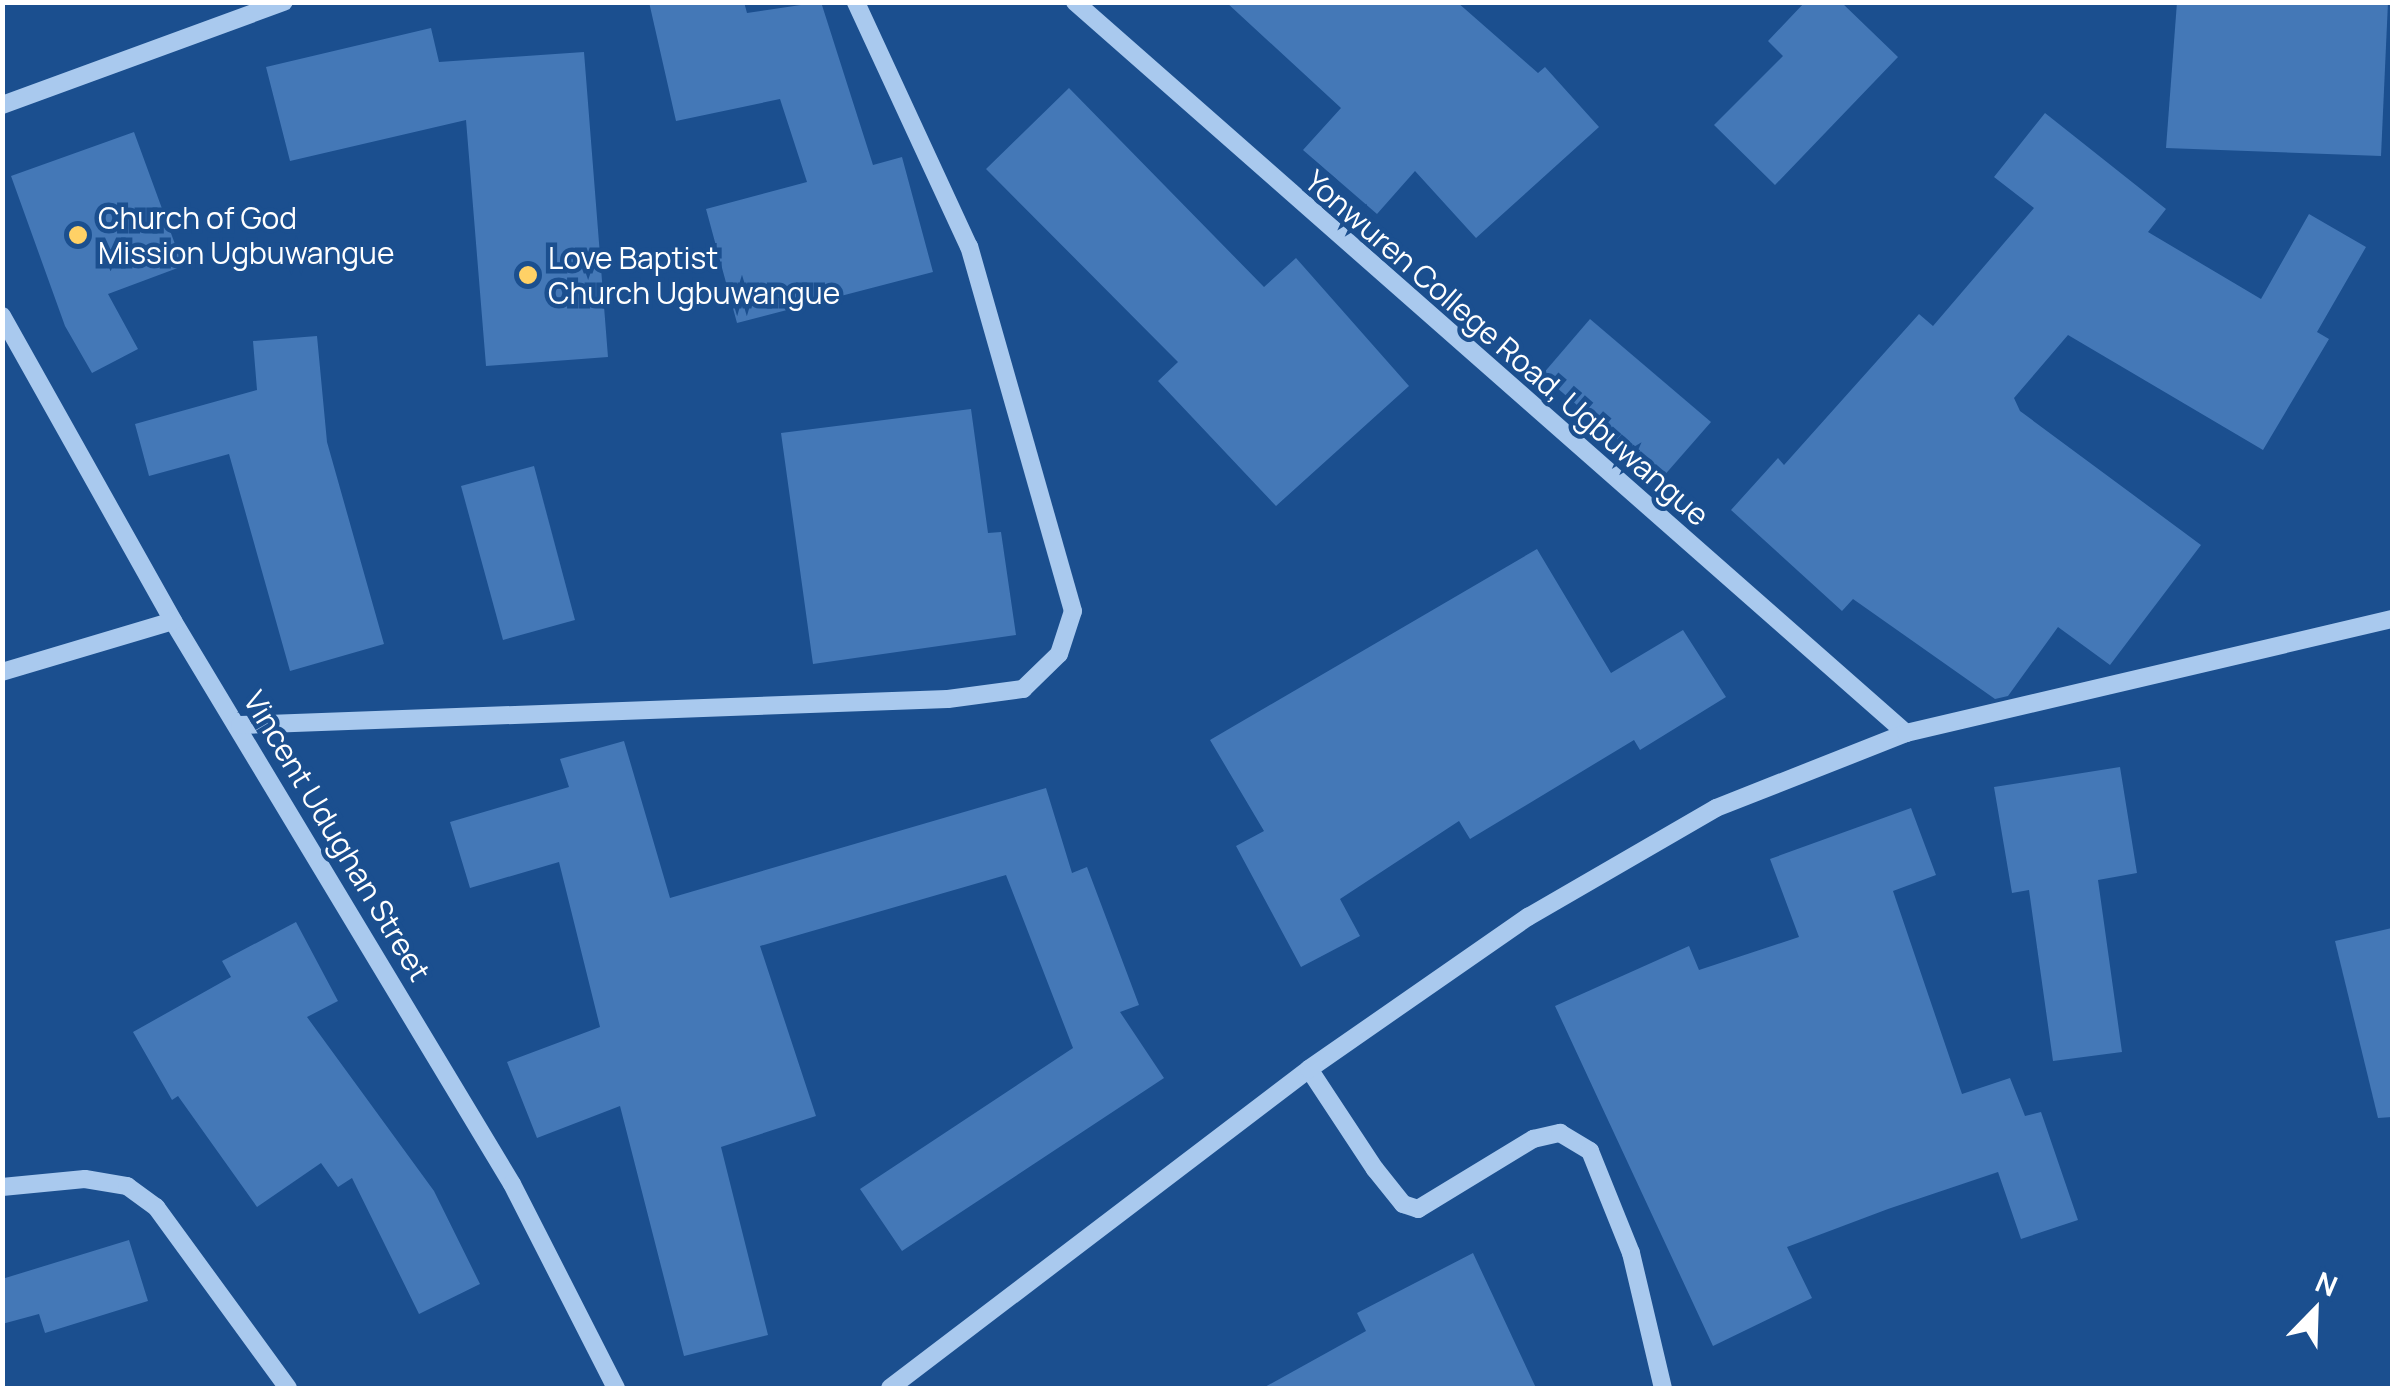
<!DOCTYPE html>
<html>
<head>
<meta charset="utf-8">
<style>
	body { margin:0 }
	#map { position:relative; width:2395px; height:1391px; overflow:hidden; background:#1b4f8f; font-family:Manrope,sans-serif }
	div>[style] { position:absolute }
	.building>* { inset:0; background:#4478b7 }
	.minor>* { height:18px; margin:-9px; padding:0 9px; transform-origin:9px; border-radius:9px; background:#a9c9ee }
	.dots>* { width:28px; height:28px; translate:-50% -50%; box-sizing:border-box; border:5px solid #1b4f8f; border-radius:50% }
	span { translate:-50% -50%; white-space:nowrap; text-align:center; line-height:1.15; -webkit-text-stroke:9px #1b4f8f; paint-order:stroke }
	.poi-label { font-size:30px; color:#fff }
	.left { translate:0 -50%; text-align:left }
	.street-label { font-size:30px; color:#fff }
	.frame { position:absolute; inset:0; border:5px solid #fff; pointer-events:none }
	.north { position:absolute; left:2265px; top:1261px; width:100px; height:100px; -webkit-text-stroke:8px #1b4f8f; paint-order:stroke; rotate:23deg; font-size:28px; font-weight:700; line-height:40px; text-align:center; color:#fff }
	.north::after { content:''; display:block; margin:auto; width:35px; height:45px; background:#fff; clip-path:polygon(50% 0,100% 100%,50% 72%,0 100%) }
</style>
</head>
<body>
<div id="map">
	<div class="building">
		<div style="clip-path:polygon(649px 2px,744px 2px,747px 13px,821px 2px,873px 165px,902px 157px,933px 272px,737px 323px,706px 209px,807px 182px,780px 99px,676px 121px)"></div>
		<div style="clip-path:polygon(1226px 2px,1457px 2px,1538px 73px,1545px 67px,1599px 127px,1476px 238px,1415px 171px,1377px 214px,1303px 150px,1341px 108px)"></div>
		<div style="clip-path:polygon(1805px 2px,1841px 2px,1898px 57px,1775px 185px,1714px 125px,1783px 56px,1768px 41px)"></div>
		<div style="clip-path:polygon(2177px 2px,2388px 2px,2381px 156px,2166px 148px)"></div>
		<div style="clip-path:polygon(431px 28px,439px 62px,584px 52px,608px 357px,486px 366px,466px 120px,290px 161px,266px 67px)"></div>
		<div style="clip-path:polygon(1069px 88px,1264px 287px,1296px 258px,1409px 386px,1276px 506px,1158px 381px,1178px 362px,986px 169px)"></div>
		<div style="clip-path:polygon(2045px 113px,2166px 209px,2148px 232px,2261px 299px,2309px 214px,2366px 247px,2317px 332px,2329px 339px,2263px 450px,2068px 335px,2014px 398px,2020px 411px,2201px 545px,2110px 665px,2058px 627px,2008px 696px,1995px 699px,1853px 599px,1842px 611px,1731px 510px,1778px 458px,1784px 465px,1919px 314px,1933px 326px,2034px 208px,1994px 177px)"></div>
		<div style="clip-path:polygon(134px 132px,183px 266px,108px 294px,138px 349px,92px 373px,65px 326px,11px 176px)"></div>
		<div style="clip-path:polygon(1590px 319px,1711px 422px,1662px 478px,1542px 375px)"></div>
		<div style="clip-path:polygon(317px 336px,327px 442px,384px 644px,290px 671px,229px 454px,149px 476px,135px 424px,257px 390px,253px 341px)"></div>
		<div style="clip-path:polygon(971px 409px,988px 533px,1001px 532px,1016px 635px,813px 664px,781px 433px)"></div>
		<div style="clip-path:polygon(534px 466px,575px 620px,503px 640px,461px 486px)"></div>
		<div style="clip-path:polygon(1537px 549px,1611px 673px,1683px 630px,1726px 697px,1640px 750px,1634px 740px,1470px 839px,1459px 821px,1340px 899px,1360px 936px,1301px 967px,1236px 846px,1264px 831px,1210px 740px)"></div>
		<div style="clip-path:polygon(624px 741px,670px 898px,1046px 788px,1072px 873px,1087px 867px,1139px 1005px,1120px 1012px,1164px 1078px,902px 1251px,860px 1189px,1073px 1048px,1006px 875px,760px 946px,816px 1116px,721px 1147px,768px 1335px,684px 1356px,620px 1106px,537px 1138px,507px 1062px,600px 1027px,559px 862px,470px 888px,450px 822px,569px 787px,560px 759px)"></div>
		<div style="clip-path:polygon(2120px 767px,2137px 873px,2098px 880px,2122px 1052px,2053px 1061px,2029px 890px,2012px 893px,1994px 787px)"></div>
		<div style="clip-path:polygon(1911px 808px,1936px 875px,1893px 891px,1962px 1094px,2010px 1078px,2025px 1116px,2041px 1112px,2078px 1220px,2021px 1239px,1998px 1172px,1888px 1209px,1787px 1247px,1812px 1298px,1713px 1346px,1555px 1006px,1689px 946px,1699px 970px,1799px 937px,1770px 859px)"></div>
		<div style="clip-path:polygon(296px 922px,338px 1001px,307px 1017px,434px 1191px,480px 1284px,419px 1314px,352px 1178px,338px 1187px,321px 1163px,257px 1207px,178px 1096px,172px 1100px,133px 1032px,231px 977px,222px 961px)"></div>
		<div style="clip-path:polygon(2392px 928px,2392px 1117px,2378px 1118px,2335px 941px)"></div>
		<div style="clip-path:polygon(129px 1240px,148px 1301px,45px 1333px,39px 1314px,2px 1324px,2px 1279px)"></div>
		<div style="clip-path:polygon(1473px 1253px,1536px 1388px,1263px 1388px,1366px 1331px,1357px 1313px)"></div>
	</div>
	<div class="minor">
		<div style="left:1075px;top:2px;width:1107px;rotate:41.34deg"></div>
		<div style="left:2px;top:105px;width:300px;rotate:-20.1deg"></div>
		<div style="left:2px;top:316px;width:350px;rotate:60.7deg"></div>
		<div style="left:173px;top:621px;width:657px;rotate:58.95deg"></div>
		<div style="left:512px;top:1184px;width:229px;rotate:63deg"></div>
		<div style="left:2px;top:672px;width:178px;rotate:-16.6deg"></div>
		<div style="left:240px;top:725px;width:708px;rotate:-2.1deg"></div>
		<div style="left:948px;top:699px;width:76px;rotate:-7.6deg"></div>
		<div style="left:1023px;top:689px;width:50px;rotate:-44.2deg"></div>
		<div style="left:1059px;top:654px;width:45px;rotate:-72deg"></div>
		<div style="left:1073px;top:611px;width:379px;rotate:-105.9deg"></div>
		<div style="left:969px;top:247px;width:270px;rotate:-114.8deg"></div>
		<div style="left:1309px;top:1069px;width:120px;rotate:56.6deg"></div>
		<div style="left:1375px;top:1169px;width:45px;rotate:51.3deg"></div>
		<div style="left:1403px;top:1204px;width:16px;rotate:18deg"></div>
		<div style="left:1418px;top:1209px;width:135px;rotate:-31.3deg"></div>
		<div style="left:1533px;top:1139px;width:28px;rotate:-13deg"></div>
		<div style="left:1560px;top:1133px;width:35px;rotate:31deg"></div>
		<div style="left:1590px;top:1151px;width:110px;rotate:68.1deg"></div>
		<div style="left:1631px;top:1253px;width:139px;rotate:76.7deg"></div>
		<div style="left:2px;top:1187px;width:83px;rotate:-5.5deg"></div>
		<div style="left:85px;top:1179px;width:43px;rotate:9.5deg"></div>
		<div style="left:127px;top:1186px;width:36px;rotate:36deg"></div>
		<div style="left:156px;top:1207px;width:224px;rotate:53.9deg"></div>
		<div style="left:890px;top:1388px;width:527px;rotate:-37.28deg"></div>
		<div style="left:1309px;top:1069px;width:267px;rotate:-34.8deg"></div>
		<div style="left:1528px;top:917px;width:217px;rotate:-30.1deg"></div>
		<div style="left:1716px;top:808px;width:204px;rotate:-21.5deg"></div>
		<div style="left:1906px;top:733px;width:499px;rotate:-13.2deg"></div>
	</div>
	<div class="dots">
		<div style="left:78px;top:235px;background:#ffd166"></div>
		<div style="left:528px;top:275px;background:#ffd166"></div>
	</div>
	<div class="poi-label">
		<span class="left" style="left:98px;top:235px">Church of God<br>Mission Ugbuwangue</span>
		<span class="left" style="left:548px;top:275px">Love Baptist<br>Church Ugbuwangue</span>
	</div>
	<div class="street-label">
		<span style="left:1507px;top:348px;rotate:41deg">Yonwuren College Road, Ugbuwangue</span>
		<span style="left:337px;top:836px;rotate:59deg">Vincent Udughan Street</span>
	</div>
	<div class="frame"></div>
	<div class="north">N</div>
</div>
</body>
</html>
